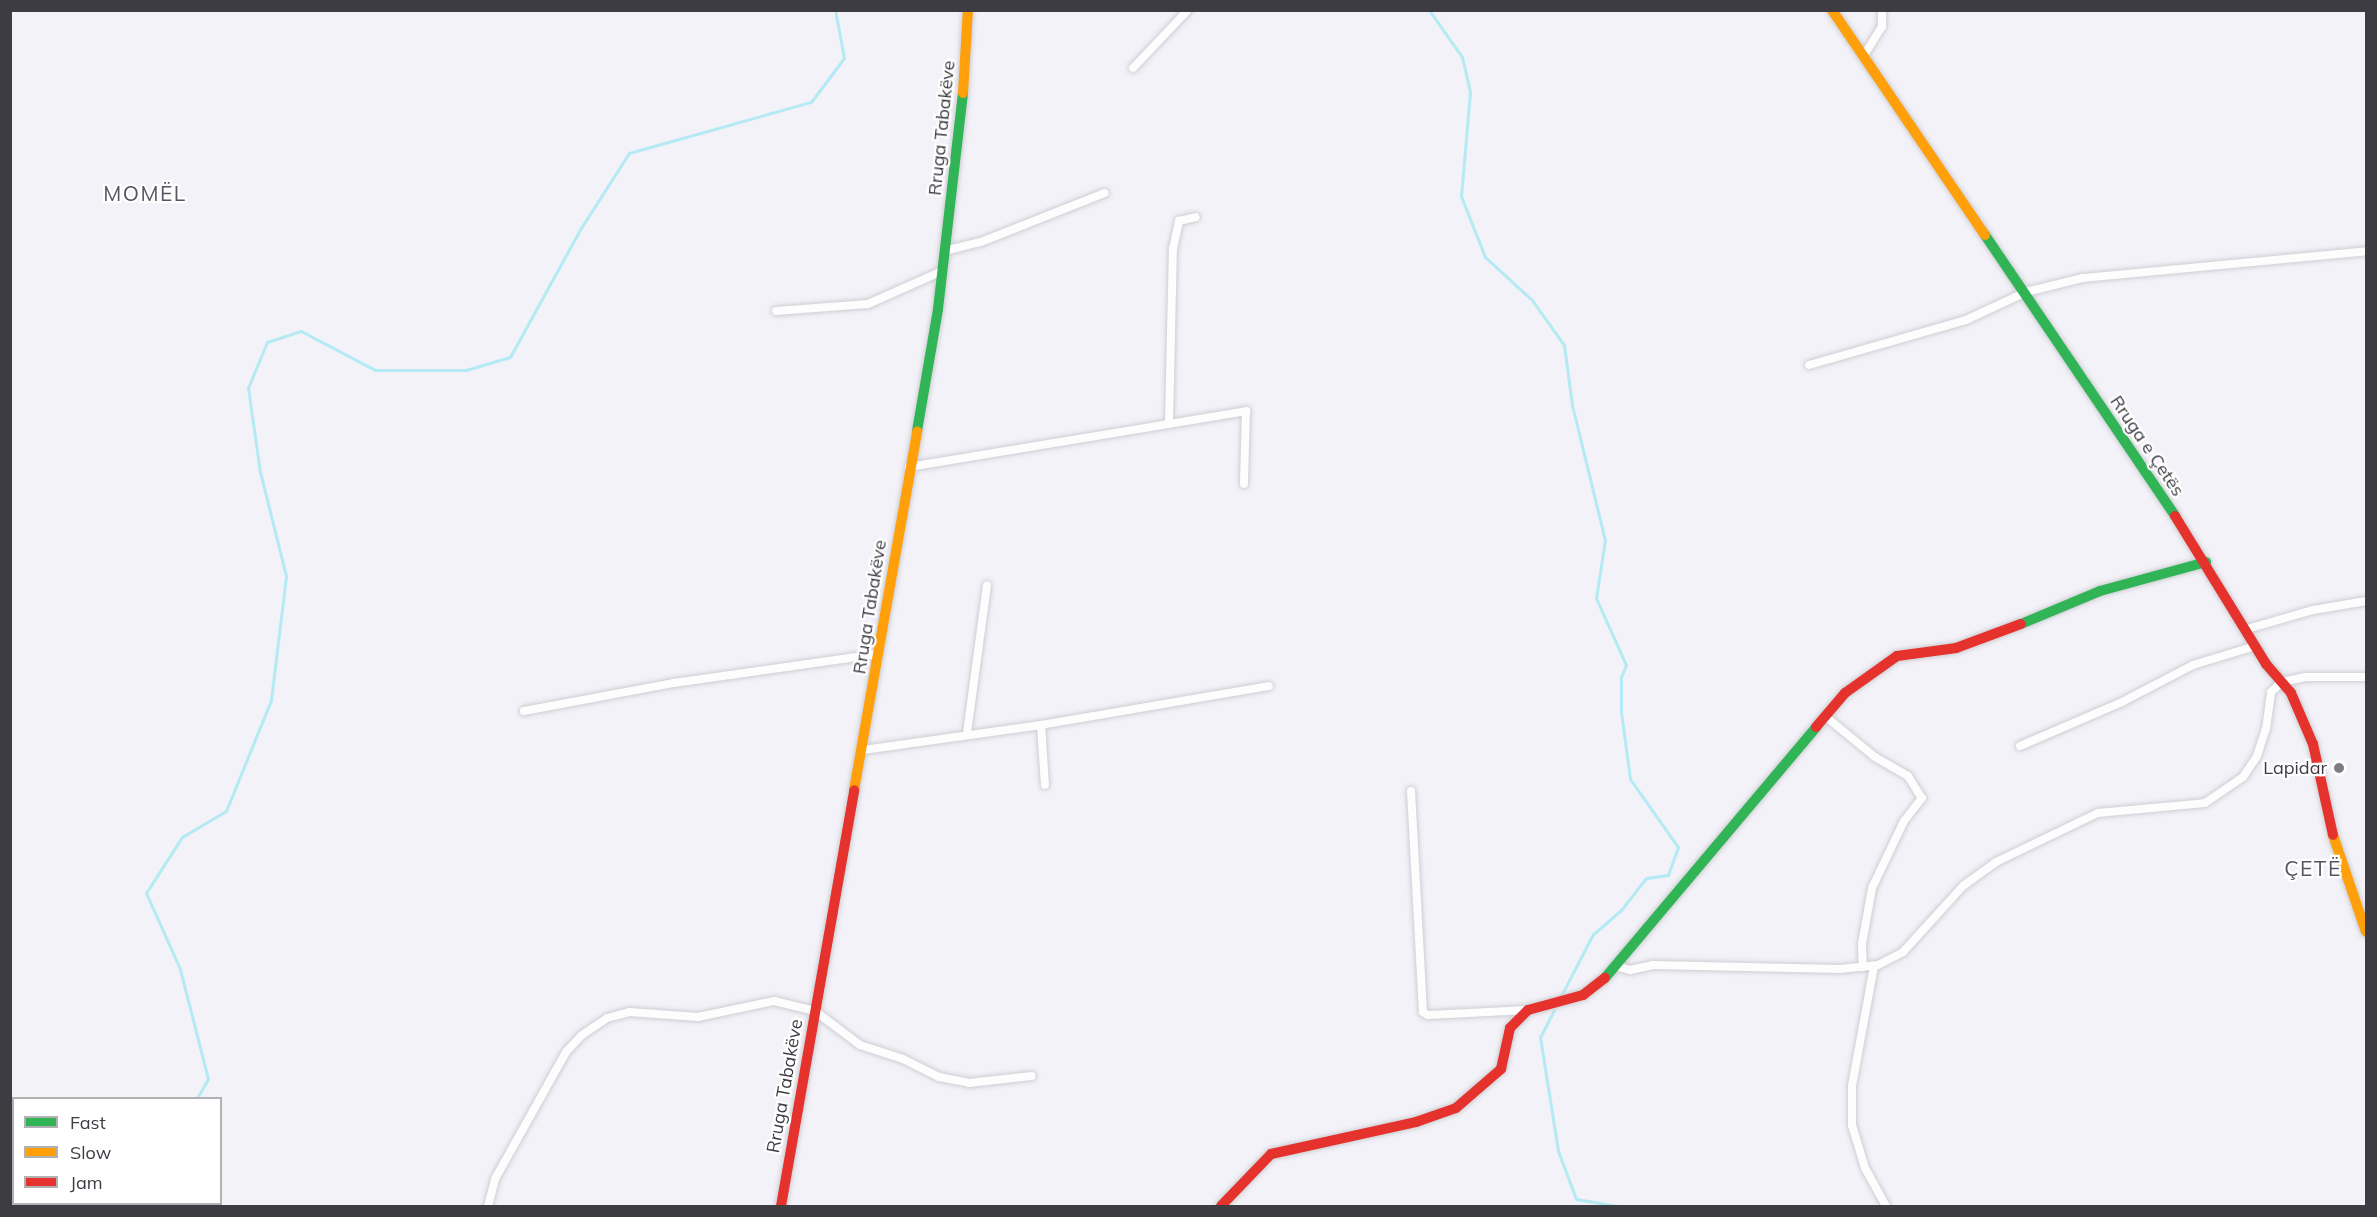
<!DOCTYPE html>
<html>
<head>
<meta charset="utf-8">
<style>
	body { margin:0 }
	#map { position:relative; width:2377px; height:1217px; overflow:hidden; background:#f2f2f8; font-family:Mulish,sans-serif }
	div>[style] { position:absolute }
	.stream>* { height:3px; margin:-1.5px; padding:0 1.5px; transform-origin:1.5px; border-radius:1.5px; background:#b4eaf4 }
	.roads { filter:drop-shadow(0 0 2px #ceced4) drop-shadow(0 0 2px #ceced4) }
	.street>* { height:8px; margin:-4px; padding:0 4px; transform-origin:4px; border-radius:4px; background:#fdfdfe }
	.fast>* { height:10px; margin:-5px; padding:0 5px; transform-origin:5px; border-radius:5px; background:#30b455 }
	.slow>* { height:10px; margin:-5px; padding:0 5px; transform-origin:5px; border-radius:5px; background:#ff9f0a }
	.jam>* { height:10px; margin:-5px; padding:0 5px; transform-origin:5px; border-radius:5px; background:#e5322d }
	.dots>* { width:16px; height:16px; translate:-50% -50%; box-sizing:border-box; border:3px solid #fff; border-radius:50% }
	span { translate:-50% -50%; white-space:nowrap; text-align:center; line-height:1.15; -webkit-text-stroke:4.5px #fff; paint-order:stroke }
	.street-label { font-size:18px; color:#3d3c43 }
	.poi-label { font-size:18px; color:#3d3c43 }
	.right { translate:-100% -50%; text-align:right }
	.quarter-label { font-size:21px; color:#575564; letter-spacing:1.5px }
	.frame { position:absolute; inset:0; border:12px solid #3d3c43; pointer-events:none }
	.legend { position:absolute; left:12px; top:1097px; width:210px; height:108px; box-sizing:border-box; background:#fff; border:2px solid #b1b1b4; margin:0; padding:8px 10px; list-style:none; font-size:18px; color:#3d3c43 }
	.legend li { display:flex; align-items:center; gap:12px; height:30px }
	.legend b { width:30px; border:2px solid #b1b1b4 }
</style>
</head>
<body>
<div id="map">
	<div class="stream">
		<div style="left:1429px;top:10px;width:57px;rotate:54.9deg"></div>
		<div style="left:1462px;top:57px;width:36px;rotate:77deg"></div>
		<div style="left:1470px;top:92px;width:104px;rotate:94.9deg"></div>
		<div style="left:1461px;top:196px;width:66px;rotate:68.5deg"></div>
		<div style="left:1485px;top:257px;width:64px;rotate:42.5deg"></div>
		<div style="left:1532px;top:300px;width:55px;rotate:54.6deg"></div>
		<div style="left:1564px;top:345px;width:61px;rotate:82.4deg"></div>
		<div style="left:1572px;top:405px;width:139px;rotate:76.3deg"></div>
		<div style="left:1605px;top:540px;width:59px;rotate:98.8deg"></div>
		<div style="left:1596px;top:598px;width:73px;rotate:65.9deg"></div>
		<div style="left:1626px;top:665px;width:13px;rotate:113deg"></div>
		<div style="left:1621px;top:677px;width:35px;rotate:90deg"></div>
		<div style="left:1621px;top:712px;width:68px;rotate:82.3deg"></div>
		<div style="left:1630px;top:779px;width:83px;rotate:54.8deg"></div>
		<div style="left:1678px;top:847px;width:30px;rotate:110deg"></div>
		<div style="left:1668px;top:875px;width:22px;rotate:172deg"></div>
		<div style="left:1646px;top:878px;width:41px;rotate:128deg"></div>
		<div style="left:1621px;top:910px;width:37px;rotate:139deg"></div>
		<div style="left:1593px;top:934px;width:68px;rotate:117.3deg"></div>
		<div style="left:1554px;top:1010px;width:30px;rotate:117deg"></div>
		<div style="left:1540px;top:1037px;width:115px;rotate:81deg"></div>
		<div style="left:1558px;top:1151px;width:51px;rotate:69.4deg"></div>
		<div style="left:1576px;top:1199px;width:42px;rotate:9.7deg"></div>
		<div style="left:197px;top:1098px;width:22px;rotate:-60deg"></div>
		<div style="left:208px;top:1079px;width:114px;rotate:-104.3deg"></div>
		<div style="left:180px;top:969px;width:83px;rotate:-114.1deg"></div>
		<div style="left:146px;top:893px;width:67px;rotate:-57.3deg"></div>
		<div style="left:182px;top:837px;width:51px;rotate:-30.6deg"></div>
		<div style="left:226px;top:811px;width:120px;rotate:-67.9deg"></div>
		<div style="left:271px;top:700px;width:125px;rotate:-83.1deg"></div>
		<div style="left:286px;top:576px;width:107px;rotate:-104deg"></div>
		<div style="left:260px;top:472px;width:85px;rotate:-98.1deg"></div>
		<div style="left:248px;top:388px;width:50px;rotate:-67.6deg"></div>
		<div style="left:267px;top:342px;width:36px;rotate:-18deg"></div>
		<div style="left:301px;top:331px;width:84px;rotate:27.8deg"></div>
		<div style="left:375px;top:370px;width:91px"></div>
		<div style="left:466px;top:370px;width:46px;rotate:-16.5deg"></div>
		<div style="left:510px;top:357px;width:147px;rotate:-61.2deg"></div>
		<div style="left:581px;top:228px;width:89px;rotate:-57.4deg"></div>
		<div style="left:629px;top:153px;width:189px;rotate:-15.7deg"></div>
		<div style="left:811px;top:102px;width:55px;rotate:-53.1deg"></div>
		<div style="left:844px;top:58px;width:49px;rotate:-100.6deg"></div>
		<div style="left:87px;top:1206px;width:2px;rotate:-63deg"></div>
	</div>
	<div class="roads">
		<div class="street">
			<div style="left:1863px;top:57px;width:36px;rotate:-58deg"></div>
			<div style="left:1882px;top:27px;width:17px;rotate:-90deg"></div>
			<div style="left:1133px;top:68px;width:80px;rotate:-46.5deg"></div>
			<div style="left:944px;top:251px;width:38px;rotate:-14deg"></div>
			<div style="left:981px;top:242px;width:133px;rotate:-21.6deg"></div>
			<div style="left:776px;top:311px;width:92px;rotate:-4.4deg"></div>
			<div style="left:868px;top:304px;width:81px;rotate:-24deg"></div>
			<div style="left:1809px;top:365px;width:163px;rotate:-16deg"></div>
			<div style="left:1966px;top:320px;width:66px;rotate:-25deg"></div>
			<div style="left:2026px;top:292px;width:59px;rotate:-13.8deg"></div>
			<div style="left:2083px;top:278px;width:284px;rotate:-5.4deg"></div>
			<div style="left:1169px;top:422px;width:173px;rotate:-88.7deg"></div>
			<div style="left:1173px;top:249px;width:29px;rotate:-78deg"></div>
			<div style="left:1179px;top:221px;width:17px;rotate:-13deg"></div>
			<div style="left:909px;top:467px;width:342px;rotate:-9.4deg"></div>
			<div style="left:1246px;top:411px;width:73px;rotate:91.6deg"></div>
			<div style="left:2247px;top:629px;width:69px;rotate:-16.1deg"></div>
			<div style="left:2313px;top:610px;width:54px;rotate:-9.6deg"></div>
			<div style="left:524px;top:711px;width:153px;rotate:-10.6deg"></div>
			<div style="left:674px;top:683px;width:207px;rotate:-8.1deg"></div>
			<div style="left:1825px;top:716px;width:65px;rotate:39.4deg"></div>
			<div style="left:1875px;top:757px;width:38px;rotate:30deg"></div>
			<div style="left:1908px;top:776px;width:26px;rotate:58deg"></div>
			<div style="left:1922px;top:798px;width:29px;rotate:128deg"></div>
			<div style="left:1904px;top:821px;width:74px;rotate:115.5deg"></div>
			<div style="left:1872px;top:888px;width:57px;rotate:100.1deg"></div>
			<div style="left:1862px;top:944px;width:23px;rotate:88deg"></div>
			<div style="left:1041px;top:725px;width:231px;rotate:-9.7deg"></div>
			<div style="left:967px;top:733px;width:149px;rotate:-82.3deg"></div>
			<div style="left:2020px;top:746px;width:111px;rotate:-23.3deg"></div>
			<div style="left:2122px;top:702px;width:80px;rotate:-27.5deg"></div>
			<div style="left:2193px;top:665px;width:65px;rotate:-17deg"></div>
			<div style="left:863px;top:750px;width:180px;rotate:-8deg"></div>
			<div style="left:1041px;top:725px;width:60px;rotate:86.2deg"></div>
			<div style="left:1411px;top:791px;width:221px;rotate:86.9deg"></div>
			<div style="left:1423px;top:1012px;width:6px;rotate:31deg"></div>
			<div style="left:1428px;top:1015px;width:100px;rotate:-2.9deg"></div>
			<div style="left:1615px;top:966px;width:16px;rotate:15deg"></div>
			<div style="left:1630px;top:970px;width:24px;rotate:-12deg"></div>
			<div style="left:1653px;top:965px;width:187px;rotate:1.2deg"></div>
			<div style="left:1840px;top:969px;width:38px;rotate:-6deg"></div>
			<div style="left:1878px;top:965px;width:28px;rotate:-27deg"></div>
			<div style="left:1903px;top:952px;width:89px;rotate:-47.7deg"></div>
			<div style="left:1963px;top:886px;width:41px;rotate:-36deg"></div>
			<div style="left:1996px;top:862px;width:113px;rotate:-25.7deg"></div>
			<div style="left:2098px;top:813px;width:107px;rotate:-5.3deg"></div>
			<div style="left:2205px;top:803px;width:46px;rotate:-34.4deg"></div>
			<div style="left:2243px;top:777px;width:25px;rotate:-56deg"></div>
			<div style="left:2257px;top:756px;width:28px;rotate:-72deg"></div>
			<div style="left:2266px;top:729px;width:37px;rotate:-82deg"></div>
			<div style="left:2271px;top:692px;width:15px;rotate:-42deg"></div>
			<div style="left:2282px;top:682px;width:24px;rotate:-12deg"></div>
			<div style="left:2305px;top:677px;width:61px"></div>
			<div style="left:1874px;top:966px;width:122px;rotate:100.4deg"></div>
			<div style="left:1852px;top:1086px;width:39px;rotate:90deg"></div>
			<div style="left:1852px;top:1125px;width:45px;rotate:73.2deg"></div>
			<div style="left:1865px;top:1168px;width:43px;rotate:61.1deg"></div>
			<div style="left:488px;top:1206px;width:28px;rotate:-75deg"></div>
			<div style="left:495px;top:1179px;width:145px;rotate:-60.8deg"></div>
			<div style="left:566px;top:1052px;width:23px;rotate:-47deg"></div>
			<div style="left:582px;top:1035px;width:30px;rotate:-34deg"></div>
			<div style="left:607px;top:1018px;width:23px;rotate:-15deg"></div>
			<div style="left:629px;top:1012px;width:69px;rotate:4.1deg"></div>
			<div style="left:698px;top:1017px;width:78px;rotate:-11.9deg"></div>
			<div style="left:774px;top:1001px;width:42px;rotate:13.7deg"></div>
			<div style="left:815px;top:1011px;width:56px;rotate:37.1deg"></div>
			<div style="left:860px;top:1045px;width:45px;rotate:18deg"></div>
			<div style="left:903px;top:1059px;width:40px;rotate:26.6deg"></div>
			<div style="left:939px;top:1077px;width:31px;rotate:11deg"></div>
			<div style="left:969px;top:1083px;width:63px;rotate:-6.3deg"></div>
		</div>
		<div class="fast">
			<div style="left:1985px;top:235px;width:339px;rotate:55.9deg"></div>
			<div style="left:917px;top:431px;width:124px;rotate:-80.2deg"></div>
			<div style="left:938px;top:309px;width:217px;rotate:-83.4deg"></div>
			<div style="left:2021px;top:624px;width:86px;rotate:-22.7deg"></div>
			<div style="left:2100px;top:591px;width:110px;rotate:-15.3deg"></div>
			<div style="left:1605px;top:978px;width:328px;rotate:-49.9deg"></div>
		</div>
		<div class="slow">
			<div style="left:1832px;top:10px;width:272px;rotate:55.8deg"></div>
			<div style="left:963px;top:93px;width:83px;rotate:-86.6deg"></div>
			<div style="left:854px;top:790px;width:364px;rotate:-80deg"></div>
			<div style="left:2333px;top:835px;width:102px;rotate:71.2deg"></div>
		</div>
		<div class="jam">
			<div style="left:2175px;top:516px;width:174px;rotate:58.4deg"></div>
			<div style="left:2266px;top:664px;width:38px;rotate:49deg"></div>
			<div style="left:2291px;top:693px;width:56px;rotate:66.7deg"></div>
			<div style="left:2313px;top:744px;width:93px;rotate:77.6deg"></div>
			<div style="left:1816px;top:727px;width:45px;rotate:-49.5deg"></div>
			<div style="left:1845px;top:693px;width:64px;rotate:-35.4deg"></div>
			<div style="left:1897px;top:656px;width:60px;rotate:-7.7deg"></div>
			<div style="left:1956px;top:648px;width:69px;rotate:-20.3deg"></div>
			<div style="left:781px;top:1206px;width:422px;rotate:-80deg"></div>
			<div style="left:1221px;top:1206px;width:72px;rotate:-46.1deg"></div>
			<div style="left:1271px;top:1154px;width:148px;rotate:-12.4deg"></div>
			<div style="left:1416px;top:1122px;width:42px;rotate:-19.3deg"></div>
			<div style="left:1456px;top:1108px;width:60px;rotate:-40.9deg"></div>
			<div style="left:1501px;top:1069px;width:42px;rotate:-77.6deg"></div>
			<div style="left:1510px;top:1028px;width:25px;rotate:-45deg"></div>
			<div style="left:1528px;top:1010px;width:57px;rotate:-15.3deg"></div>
			<div style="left:1583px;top:995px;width:28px;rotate:-38deg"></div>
		</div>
	</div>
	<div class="dots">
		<div style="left:2339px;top:768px;background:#7c7c82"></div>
	</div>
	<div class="street-label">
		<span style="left:942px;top:128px;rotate:-84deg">Rruga Tabakëve</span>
		<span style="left:2147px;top:446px;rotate:56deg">Rruga e Çetës</span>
		<span style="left:870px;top:607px;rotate:-81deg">Rruga Tabakëve</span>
		<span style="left:785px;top:1086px;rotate:-80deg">Rruga Tabakëve</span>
	</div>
	<div class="poi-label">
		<span class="right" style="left:2327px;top:768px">Lapidar</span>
	</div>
	<div class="quarter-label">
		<span style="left:145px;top:193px">MOMËL</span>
		<span style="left:2313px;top:868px">ÇETË</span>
	</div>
	<div class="frame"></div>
	<ul class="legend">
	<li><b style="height:8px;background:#30b455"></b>Fast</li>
	<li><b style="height:8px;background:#ff9f0a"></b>Slow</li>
	<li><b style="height:8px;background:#e5322d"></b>Jam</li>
	</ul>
</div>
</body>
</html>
